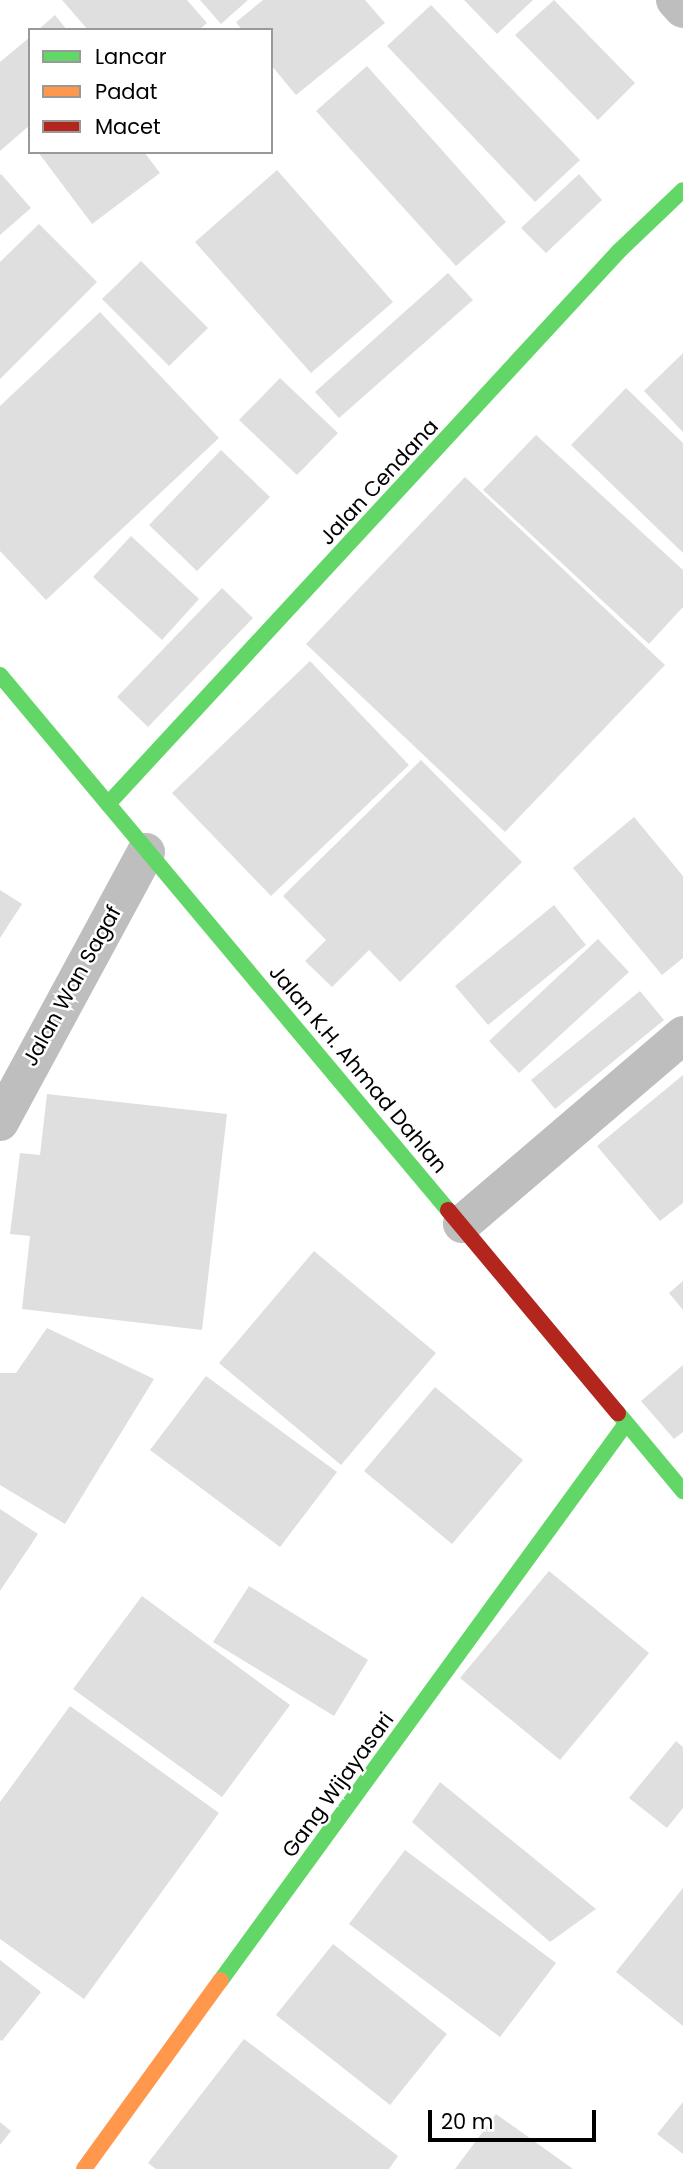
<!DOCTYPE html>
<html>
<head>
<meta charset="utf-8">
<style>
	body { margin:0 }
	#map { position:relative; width:683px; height:2169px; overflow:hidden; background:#fff; font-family:Poppins,sans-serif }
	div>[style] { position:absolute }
	.building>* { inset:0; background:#dfdfdf }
	.street>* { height:38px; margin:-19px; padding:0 19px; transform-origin:19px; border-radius:19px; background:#bebebe }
	.fast>* { height:16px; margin:-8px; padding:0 8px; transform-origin:8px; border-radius:8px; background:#63d668 }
	.slow>* { height:16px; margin:-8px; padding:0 8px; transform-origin:8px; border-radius:8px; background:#ff974d }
	.jam>* { height:16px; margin:-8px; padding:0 8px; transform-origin:8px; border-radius:8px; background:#b3261e }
	span { translate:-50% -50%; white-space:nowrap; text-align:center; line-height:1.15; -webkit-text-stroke:5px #fff; paint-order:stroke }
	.street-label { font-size:21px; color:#000 }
	.legend { position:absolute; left:28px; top:28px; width:245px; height:126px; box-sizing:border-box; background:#fff; border:2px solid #999; margin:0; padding:9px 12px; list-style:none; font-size:21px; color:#000 }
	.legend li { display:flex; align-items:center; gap:14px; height:35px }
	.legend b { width:35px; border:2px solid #999 }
	.scale { position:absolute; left:428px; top:2110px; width:168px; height:32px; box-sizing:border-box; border:4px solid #000; border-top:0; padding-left:9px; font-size:21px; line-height:24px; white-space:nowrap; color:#000; -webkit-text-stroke:5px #fff; paint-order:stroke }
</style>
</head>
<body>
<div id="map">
	<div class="building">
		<div style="clip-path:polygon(62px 0,187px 0,207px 23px,199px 30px,88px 30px)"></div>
		<div style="clip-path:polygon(200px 0,248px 0,221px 24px)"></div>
		<div style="clip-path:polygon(263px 0,365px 0,385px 23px,296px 95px,271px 65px,271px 30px,242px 30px,236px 22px)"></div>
		<div style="clip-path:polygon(464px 0,533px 0,497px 34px)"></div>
		<div style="clip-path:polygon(554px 0,635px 83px,598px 120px,515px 35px)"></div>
		<div style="clip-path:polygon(431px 5px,580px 160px,535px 202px,387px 46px)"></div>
		<div style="clip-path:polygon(55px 15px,67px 30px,38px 30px)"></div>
		<div style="clip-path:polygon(30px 37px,30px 125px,0 151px,0 62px)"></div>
		<div style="clip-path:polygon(367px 66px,506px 222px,456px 266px,316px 111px)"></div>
		<div style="clip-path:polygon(38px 152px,144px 152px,160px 173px,92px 224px)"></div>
		<div style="clip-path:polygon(277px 170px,393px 302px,311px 373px,195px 242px)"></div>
		<div style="clip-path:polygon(1px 174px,31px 208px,0 235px,0 175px)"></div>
		<div style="clip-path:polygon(579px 174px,602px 200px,546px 253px,521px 228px)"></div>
		<div style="clip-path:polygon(39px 224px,97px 282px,0 379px,0 262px)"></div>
		<div style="clip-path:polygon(141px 261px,208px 328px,169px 366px,102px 299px)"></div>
		<div style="clip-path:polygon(448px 273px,473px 300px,339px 418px,315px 392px)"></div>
		<div style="clip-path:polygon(100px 312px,219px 438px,46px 600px,0 551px,0 406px)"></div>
		<div style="clip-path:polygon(683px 353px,683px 432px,644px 391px)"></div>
		<div style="clip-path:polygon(280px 378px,338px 433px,297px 475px,239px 420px)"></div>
		<div style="clip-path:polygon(626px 388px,683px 443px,683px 553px,571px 445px)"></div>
		<div style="clip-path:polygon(536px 435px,683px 570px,683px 607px,649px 644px,483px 490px)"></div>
		<div style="clip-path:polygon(221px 450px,270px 497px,197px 571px,149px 525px)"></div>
		<div style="clip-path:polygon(465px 477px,665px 665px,505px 832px,306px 644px)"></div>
		<div style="clip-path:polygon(131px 536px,199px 599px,162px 640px,93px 577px)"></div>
		<div style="clip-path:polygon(222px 588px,253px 618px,148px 727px,117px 697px)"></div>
		<div style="clip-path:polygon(310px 661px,409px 765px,271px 896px,172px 793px)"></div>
		<div style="clip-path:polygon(421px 760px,522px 862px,400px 982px,369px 950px,332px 987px,305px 961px,326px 940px,283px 896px)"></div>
		<div style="clip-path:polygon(634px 817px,683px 876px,683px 958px,662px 975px,573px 868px)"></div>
		<div style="clip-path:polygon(0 890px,22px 904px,0 938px)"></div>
		<div style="clip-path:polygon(554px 905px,586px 945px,488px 1025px,455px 986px)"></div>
		<div style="clip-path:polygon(598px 939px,629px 972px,519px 1073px,489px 1041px)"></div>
		<div style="clip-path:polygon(640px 991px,664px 1020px,555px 1109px,531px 1080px)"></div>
		<div style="clip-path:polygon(683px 1075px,683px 1203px,660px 1221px,597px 1146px)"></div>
		<div style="clip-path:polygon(47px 1094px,227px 1114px,202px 1330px,22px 1309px,30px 1236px,10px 1234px,20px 1153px,40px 1155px)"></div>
		<div style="clip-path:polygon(314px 1251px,436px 1353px,341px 1465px,219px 1363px)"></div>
		<div style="clip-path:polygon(683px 1281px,683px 1310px,669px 1293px)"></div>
		<div style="clip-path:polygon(47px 1328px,154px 1379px,65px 1524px,0 1485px,0 1373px,16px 1373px)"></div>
		<div style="clip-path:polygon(683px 1365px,683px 1432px,674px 1439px,641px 1401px)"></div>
		<div style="clip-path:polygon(206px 1376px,337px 1472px,280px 1547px,150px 1450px)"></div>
		<div style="clip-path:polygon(435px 1387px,523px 1460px,452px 1544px,364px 1471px)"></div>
		<div style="clip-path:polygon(0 1509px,38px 1534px,0 1591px)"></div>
		<div style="clip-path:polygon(549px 1571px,649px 1653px,560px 1760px,460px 1678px)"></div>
		<div style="clip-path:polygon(249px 1586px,368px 1660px,334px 1716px,213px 1642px)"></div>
		<div style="clip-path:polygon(142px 1596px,290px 1705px,222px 1797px,73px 1689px)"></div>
		<div style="clip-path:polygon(70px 1706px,219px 1813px,84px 1999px,0 1939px,0 1802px)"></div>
		<div style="clip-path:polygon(676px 1741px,683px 1747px,683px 1808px,667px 1828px,629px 1798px)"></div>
		<div style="clip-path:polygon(440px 1782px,596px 1909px,550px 1942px,412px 1822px)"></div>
		<div style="clip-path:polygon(405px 1850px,556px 1963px,500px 2037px,349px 1924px)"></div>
		<div style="clip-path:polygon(683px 1888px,683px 2026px,616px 1972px)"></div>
		<div style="clip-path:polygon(333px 1944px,447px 2034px,390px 2105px,276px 2015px)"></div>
		<div style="clip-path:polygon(0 1960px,41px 1992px,2px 2041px,0 2040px)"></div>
		<div style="clip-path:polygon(244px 2039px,398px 2156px,389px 2169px,156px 2169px,148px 2163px)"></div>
		<div style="clip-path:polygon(683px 2102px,683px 2154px,657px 2134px)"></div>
		<div style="clip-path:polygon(496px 2114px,573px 2169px,455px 2169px)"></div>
		<div style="clip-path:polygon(0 2122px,11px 2131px,0 2145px)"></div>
	</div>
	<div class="street">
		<div style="left:675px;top:0;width:12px;rotate:48deg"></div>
		<div style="left:0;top:1122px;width:307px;rotate:-61.6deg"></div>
		<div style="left:462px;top:1224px;width:291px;rotate:-40.5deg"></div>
	</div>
	<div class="fast">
		<div style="left:0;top:675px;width:698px;rotate:50.06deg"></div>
		<div style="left:108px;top:804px;width:753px;rotate:-47.26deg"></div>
		<div style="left:619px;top:251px;width:88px;rotate:-43.6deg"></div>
		<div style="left:618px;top:1413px;width:102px;rotate:50.2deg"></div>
		<div style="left:221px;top:1980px;width:686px;rotate:-53.95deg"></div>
	</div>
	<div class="slow">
		<div style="left:84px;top:2169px;width:233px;rotate:-54.1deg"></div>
	</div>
	<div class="jam">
		<div style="left:448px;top:1210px;width:265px;rotate:50.1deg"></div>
	</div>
	<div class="street-label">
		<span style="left:379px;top:482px;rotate:-47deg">Jalan Cendana</span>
		<span style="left:72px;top:986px;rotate:-61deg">Jalan Wan Sagaf</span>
		<span style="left:358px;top:1069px;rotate:50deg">Jalan K.H. Ahmad Dahlan</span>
		<span style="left:338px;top:1785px;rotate:-54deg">Gang Wijayasari</span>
	</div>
	<ul class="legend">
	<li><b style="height:9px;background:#63d668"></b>Lancar</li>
	<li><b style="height:9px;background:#ff974d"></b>Padat</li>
	<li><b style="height:9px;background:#b3261e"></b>Macet</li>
	</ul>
	<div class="scale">20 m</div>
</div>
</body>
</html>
